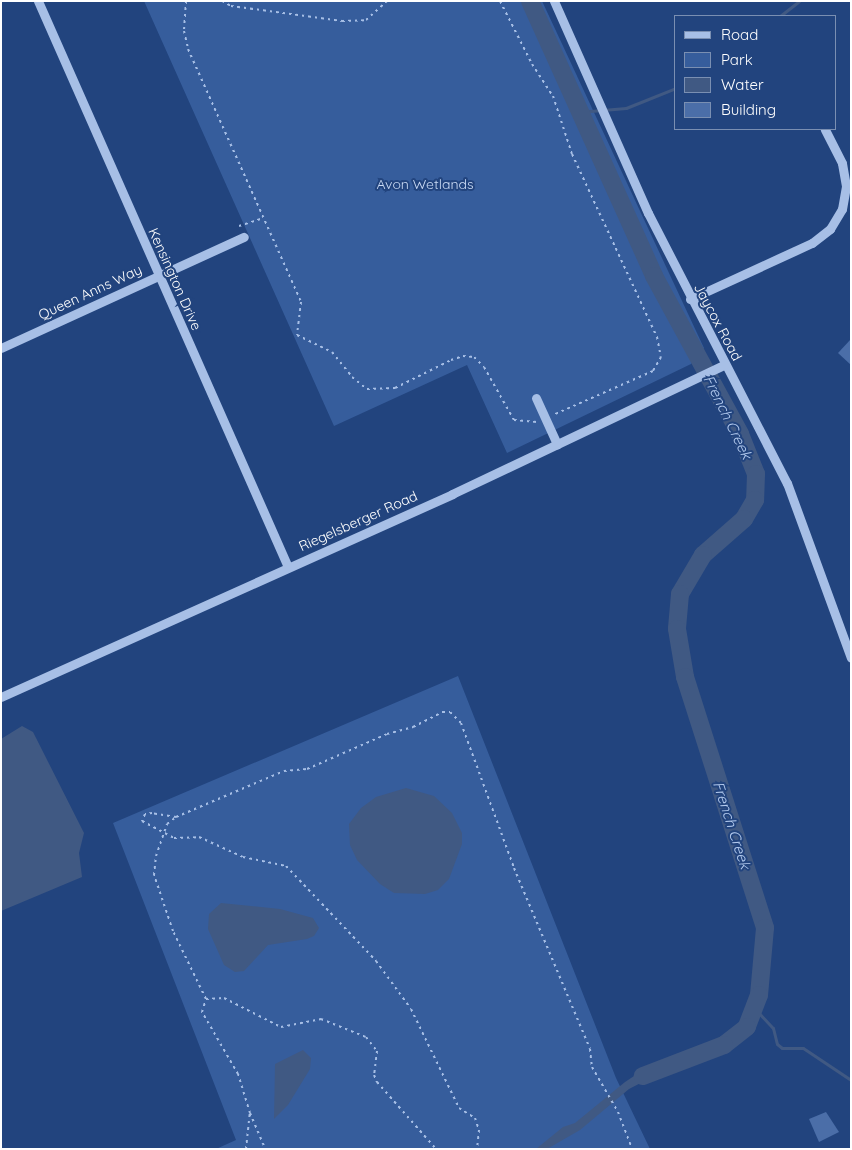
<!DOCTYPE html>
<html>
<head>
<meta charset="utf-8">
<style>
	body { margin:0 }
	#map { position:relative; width:852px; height:1150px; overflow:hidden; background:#22447e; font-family:Quicksand,sans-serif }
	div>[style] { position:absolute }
	.green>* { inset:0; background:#365d9c }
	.water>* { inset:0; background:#405983 }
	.stream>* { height:3px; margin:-1.5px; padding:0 1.5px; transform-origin:1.5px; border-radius:1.5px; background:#405983 }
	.river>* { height:18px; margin:-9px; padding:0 9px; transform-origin:9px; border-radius:9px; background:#405983 }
	.building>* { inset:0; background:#4b6ea8 }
	.path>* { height:2px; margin-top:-1px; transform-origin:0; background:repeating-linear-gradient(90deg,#a7bfe6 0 2.5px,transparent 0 6.5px) }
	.minor>* { height:9px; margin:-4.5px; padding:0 4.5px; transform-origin:4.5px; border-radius:4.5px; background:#a7bfe6 }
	span { translate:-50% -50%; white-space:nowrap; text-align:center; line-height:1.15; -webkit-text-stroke:4px #22447e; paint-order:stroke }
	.park-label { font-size:14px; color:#cbdbf5 }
	.street-label { font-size:14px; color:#fff }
	.water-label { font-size:15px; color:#b3caee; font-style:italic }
	.frame { position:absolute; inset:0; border:2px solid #fff; pointer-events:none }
	.legend { position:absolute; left:674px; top:15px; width:162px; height:115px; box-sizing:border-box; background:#22447e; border:1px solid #7a8fb2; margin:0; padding:6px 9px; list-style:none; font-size:15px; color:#fff }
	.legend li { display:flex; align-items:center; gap:10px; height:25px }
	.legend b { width:25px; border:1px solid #7a8fb2 }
</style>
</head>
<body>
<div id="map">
	<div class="green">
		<div style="clip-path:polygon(144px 1px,542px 1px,704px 348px,691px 364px,507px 453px,467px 365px,334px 426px)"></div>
		<div style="clip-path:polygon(458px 676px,616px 1078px,650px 1149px,216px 1149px,236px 1140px,113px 823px)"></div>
	</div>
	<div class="water">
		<div style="clip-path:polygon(22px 726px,33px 732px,84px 833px,79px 853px,82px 877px,1px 911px,1px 739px)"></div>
		<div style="clip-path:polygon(406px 788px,434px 796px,452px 813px,462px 833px,462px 844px,449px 879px,438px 890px,425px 894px,394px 893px,380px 884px,357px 860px,350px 845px,349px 824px,361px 808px,376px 797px)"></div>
		<div style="clip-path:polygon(221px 903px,280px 909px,313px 918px,319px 928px,314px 936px,307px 939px,268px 945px,244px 971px,235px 972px,224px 965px,208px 929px,209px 914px)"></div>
		<div style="clip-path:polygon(303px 1050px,311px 1058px,310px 1069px,288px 1105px,274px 1119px,275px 1064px)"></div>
		<div style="clip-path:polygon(663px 1063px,666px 1070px,629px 1089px,580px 1130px,547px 1149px,536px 1149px,563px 1127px,575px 1123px,625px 1082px,643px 1070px)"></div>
	</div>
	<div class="stream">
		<div style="left:780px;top:16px;width:24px;rotate:-38deg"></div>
		<div style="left:579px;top:112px;width:47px;rotate:-4.9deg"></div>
		<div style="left:626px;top:108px;width:54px;rotate:-21.8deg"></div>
		<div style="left:756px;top:1010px;width:25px;rotate:47deg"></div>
		<div style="left:773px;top:1028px;width:16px;rotate:76deg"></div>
		<div style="left:777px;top:1044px;width:6px;rotate:39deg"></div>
		<div style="left:782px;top:1048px;width:21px"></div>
		<div style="left:803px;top:1048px;width:58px;rotate:33.7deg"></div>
	</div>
	<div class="river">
		<div style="left:530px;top:1px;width:302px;rotate:65.7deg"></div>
		<div style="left:654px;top:276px;width:180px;rotate:61.4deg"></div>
		<div style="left:740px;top:434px;width:43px;rotate:68.2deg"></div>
		<div style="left:756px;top:474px;width:26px;rotate:92deg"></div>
		<div style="left:755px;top:500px;width:22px;rotate:120deg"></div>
		<div style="left:744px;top:519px;width:55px;rotate:138.7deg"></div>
		<div style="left:703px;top:555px;width:45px;rotate:120.5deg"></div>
		<div style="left:680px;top:594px;width:35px;rotate:95deg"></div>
		<div style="left:677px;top:629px;width:49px;rotate:80.5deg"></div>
		<div style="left:685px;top:677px;width:263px;rotate:72.3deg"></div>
		<div style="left:765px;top:928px;width:67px;rotate:95.1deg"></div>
		<div style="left:759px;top:995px;width:34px;rotate:111deg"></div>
		<div style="left:747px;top:1027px;width:29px;rotate:142deg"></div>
		<div style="left:724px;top:1045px;width:87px;rotate:159.1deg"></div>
	</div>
	<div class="building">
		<div style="clip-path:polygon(851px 339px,851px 365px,838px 353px)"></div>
		<div style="clip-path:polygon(826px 1112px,839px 1132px,819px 1142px,809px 1119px)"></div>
	</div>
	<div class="path">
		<div style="left:186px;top:1px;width:30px;rotate:94deg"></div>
		<div style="left:184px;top:31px;width:18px;rotate:77deg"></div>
		<div style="left:188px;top:49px;width:277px;rotate:65.9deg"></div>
		<div style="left:301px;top:302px;width:33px;rotate:97deg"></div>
		<div style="left:297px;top:335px;width:39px;rotate:26deg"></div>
		<div style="left:332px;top:352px;width:32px;rotate:51deg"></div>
		<div style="left:352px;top:377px;width:19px;rotate:39deg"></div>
		<div style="left:367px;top:389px;width:28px;rotate:-2deg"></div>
		<div style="left:395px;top:388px;width:63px;rotate:-26.6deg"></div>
		<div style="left:451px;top:360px;width:13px;rotate:-18deg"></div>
		<div style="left:463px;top:356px;width:11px;rotate:5deg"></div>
		<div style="left:474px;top:357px;width:14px;rotate:45deg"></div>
		<div style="left:484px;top:367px;width:61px;rotate:60.5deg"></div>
		<div style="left:514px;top:420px;width:23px;rotate:5deg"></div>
		<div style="left:222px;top:1px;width:10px;rotate:29deg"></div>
		<div style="left:231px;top:6px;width:112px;rotate:7.7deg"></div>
		<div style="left:342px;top:21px;width:24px;rotate:-2deg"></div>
		<div style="left:366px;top:20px;width:28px;rotate:-42deg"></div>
		<div style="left:500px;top:1px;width:71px;rotate:63.1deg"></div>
		<div style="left:532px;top:64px;width:38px;rotate:57deg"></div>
		<div style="left:553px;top:96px;width:61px;rotate:71.9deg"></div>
		<div style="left:572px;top:154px;width:202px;rotate:65.1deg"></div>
		<div style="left:657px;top:337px;width:20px;rotate:79deg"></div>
		<div style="left:661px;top:357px;width:16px;rotate:120deg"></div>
		<div style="left:653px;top:371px;width:109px;rotate:156.3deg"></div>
		<div style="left:239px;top:226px;width:25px;rotate:-18deg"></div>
		<div style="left:176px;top:817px;width:24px;rotate:-171deg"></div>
		<div style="left:152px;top:813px;width:7px;rotate:172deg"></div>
		<div style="left:145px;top:814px;width:8px;rotate:113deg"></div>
		<div style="left:142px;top:821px;width:36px;rotate:28deg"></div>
		<div style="left:174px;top:838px;width:25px;rotate:-2deg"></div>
		<div style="left:199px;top:837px;width:48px;rotate:24.4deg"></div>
		<div style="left:243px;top:857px;width:44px;rotate:11.8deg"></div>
		<div style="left:286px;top:866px;width:131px;rotate:46.5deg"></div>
		<div style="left:376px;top:961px;width:59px;rotate:53.9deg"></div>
		<div style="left:411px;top:1009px;width:110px;rotate:64.1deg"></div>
		<div style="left:459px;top:1108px;width:19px;rotate:32deg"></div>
		<div style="left:475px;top:1118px;width:13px;rotate:72deg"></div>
		<div style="left:479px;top:1130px;width:19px;rotate:96deg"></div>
		<div style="left:206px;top:999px;width:76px;rotate:-115.9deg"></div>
		<div style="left:173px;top:931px;width:59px;rotate:-108.7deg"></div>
		<div style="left:154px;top:875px;width:19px;rotate:-84deg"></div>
		<div style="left:156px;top:856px;width:34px;rotate:-71deg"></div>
		<div style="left:167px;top:824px;width:11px;rotate:-38deg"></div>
		<div style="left:176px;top:817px;width:117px;rotate:-23.1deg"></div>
		<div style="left:284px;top:771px;width:23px;rotate:-5deg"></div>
		<div style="left:307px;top:769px;width:87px;rotate:-23.6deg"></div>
		<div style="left:387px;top:734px;width:27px;rotate:-15deg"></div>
		<div style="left:413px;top:727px;width:33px;rotate:-27deg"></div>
		<div style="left:442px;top:712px;width:8px"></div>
		<div style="left:450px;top:712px;width:16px;rotate:45deg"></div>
		<div style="left:461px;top:723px;width:154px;rotate:69.9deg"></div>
		<div style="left:514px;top:868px;width:196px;rotate:67.2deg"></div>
		<div style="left:590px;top:1049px;width:18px;rotate:84deg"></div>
		<div style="left:592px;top:1067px;width:52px;rotate:60deg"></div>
		<div style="left:618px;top:1112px;width:40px;rotate:69deg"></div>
		<div style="left:250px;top:1113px;width:41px;rotate:-107.1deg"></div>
		<div style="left:238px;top:1074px;width:72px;rotate:-120.1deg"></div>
		<div style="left:202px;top:1012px;width:14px;rotate:-73deg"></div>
		<div style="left:206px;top:999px;width:18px;rotate:-3deg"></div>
		<div style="left:224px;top:998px;width:64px;rotate:27deg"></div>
		<div style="left:281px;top:1027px;width:41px;rotate:-11.3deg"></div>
		<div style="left:321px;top:1019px;width:48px;rotate:21.8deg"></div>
		<div style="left:366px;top:1037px;width:18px;rotate:52deg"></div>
		<div style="left:377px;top:1051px;width:24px;rotate:97deg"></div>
		<div style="left:374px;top:1075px;width:8px;rotate:67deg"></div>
		<div style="left:377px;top:1082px;width:89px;rotate:48.6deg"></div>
		<div style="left:246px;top:1149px;width:36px;rotate:-84deg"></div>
		<div style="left:250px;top:1113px;width:39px;rotate:67deg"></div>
	</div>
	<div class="minor">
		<div style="left:38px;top:1px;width:619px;rotate:66.17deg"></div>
		<div style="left:554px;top:1px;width:232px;rotate:66.1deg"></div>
		<div style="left:648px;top:213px;width:304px;rotate:62.8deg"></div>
		<div style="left:787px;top:483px;width:186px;rotate:69.9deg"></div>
		<div style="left:690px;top:299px;width:134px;rotate:-24.7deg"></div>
		<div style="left:812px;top:243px;width:23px;rotate:-38deg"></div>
		<div style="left:830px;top:229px;width:23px;rotate:-59deg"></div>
		<div style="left:842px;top:209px;width:23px;rotate:-80deg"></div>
		<div style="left:846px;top:186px;width:23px;rotate:-100deg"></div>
		<div style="left:842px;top:163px;width:38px;rotate:-117deg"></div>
		<div style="left:1px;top:348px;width:267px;rotate:-24.6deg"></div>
		<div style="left:536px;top:398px;width:51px;rotate:65.5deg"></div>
		<div style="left:1px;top:697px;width:495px;rotate:-24.2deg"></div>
		<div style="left:452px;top:494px;width:301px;rotate:-25.4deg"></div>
	</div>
	<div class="park-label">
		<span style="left:425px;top:184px">Avon Wetlands</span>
	</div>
	<div class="street-label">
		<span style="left:175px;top:279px;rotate:66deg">Kensington Drive</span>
		<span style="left:90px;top:292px;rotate:-25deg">Queen Anns Way</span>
		<span style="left:718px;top:322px;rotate:62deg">Jaycox Road</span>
		<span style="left:358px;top:521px;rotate:-24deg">Riegelsberger Road</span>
	</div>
	<div class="water-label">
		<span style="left:728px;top:417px;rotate:64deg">French Creek</span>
		<span style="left:732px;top:825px;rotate:72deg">French Creek</span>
	</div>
	<div class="frame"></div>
	<ul class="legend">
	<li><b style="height:6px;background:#a7bfe6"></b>Road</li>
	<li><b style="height:14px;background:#365d9c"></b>Park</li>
	<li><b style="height:14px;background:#405983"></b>Water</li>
	<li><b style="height:14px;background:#4b6ea8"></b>Building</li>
	</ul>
</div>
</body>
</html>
